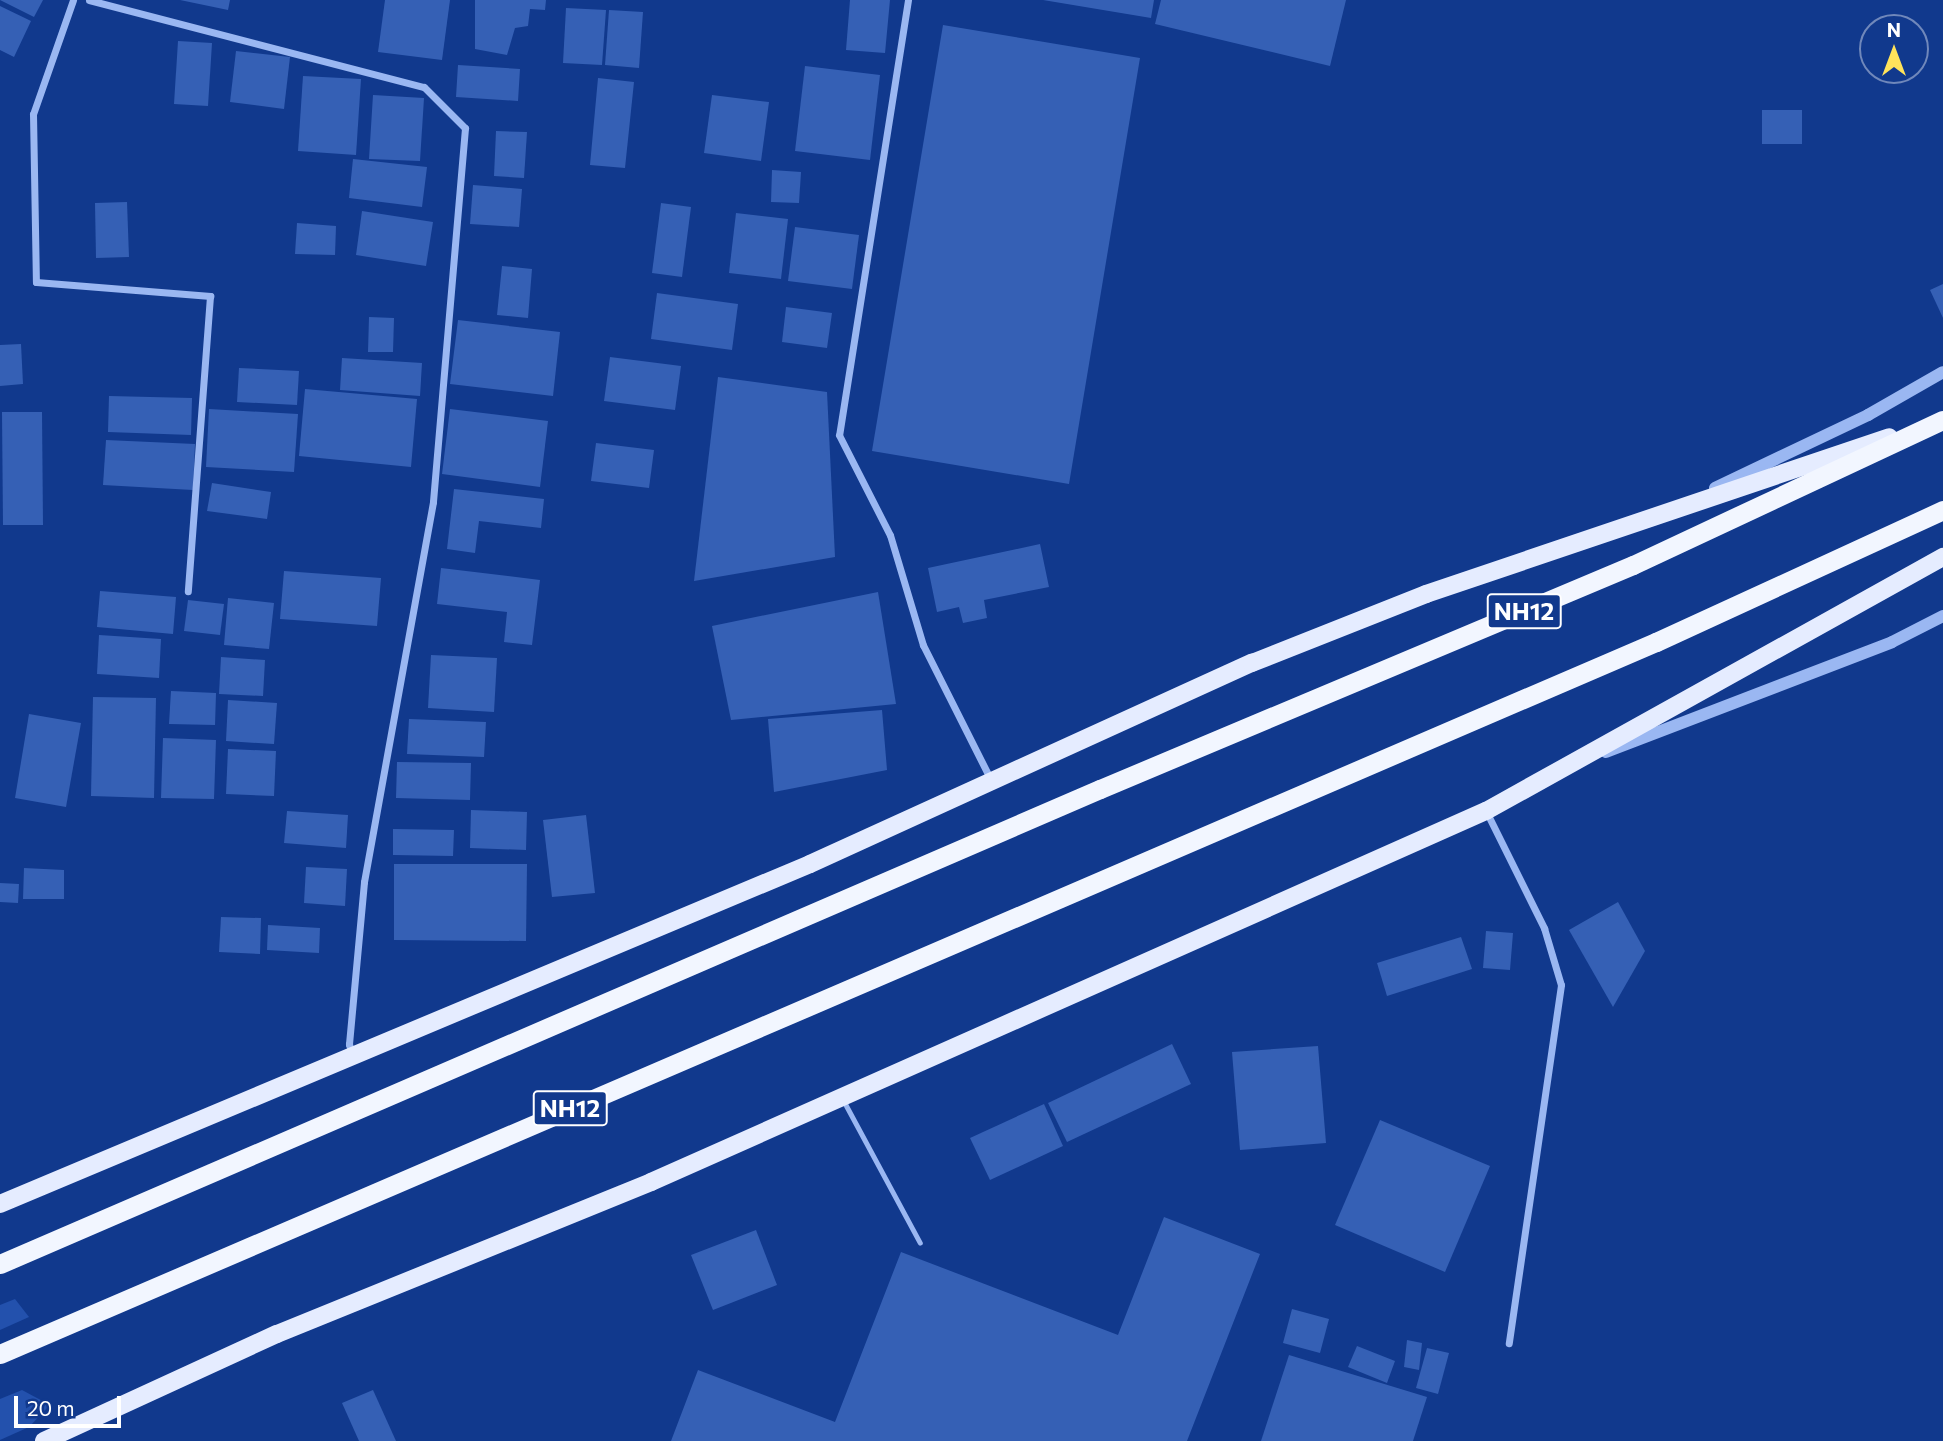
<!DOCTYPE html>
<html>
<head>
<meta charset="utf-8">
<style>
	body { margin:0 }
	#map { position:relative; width:1943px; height:1441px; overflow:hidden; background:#11398d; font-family:Commissioner,sans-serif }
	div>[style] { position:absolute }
	.green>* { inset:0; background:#2351ad }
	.building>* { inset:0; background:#3560b5 }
	.service>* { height:5px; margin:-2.5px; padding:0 2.5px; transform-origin:2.5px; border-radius:2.5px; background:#9ab7f2 }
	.minor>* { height:7px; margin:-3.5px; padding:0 3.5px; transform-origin:3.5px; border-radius:3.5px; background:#9ab7f2 }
	.tertiary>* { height:12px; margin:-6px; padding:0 6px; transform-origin:6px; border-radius:6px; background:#9ab7f2 }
	.primary>* { height:18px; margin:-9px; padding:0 9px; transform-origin:9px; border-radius:9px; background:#e5ecff }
	.trunk>* { height:19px; margin:-9.5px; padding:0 9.5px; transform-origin:9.5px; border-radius:9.5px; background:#f2f6ff }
	span { translate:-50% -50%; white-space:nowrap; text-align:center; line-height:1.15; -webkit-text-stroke:5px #11398d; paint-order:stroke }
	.shield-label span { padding:2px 5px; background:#11398d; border:2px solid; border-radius:5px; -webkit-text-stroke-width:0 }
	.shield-label { font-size:24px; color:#fff; font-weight:700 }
	.north { position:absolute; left:1859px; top:14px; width:70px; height:70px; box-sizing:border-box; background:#11398d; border:2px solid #7088bb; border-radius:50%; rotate:0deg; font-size:19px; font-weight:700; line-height:28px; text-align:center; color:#fff }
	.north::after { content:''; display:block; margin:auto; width:24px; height:32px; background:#ffe35b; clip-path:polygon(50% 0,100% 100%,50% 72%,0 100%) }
	.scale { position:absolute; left:14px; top:1396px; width:107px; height:32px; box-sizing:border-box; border:4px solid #fff; border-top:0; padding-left:9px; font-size:21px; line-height:24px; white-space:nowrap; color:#fff; -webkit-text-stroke:5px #11398d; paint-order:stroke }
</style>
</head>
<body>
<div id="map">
	<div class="green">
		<div style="clip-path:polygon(15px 1299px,29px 1317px,0 1330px,0 1305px)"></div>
		<div style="clip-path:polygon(22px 1390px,50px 1405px,29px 1427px,0 1440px,0 1399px)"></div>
	</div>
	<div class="building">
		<div style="clip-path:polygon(0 0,43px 0,34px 17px)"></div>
		<div style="clip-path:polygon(180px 0,230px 0,228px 10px)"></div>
		<div style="clip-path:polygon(385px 0,450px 0,442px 60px,378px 52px)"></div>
		<div style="clip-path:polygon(475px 0,546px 0,545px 10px,530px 9px,528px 26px,515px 28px,507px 55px,475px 49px)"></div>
		<div style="clip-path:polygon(850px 0,890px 0,885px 53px,846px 50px)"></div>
		<div style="clip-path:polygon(1043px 0,1154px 0,1151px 18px)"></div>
		<div style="clip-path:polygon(1161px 0,1346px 0,1330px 66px,1155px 24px)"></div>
		<div style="clip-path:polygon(0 6px,31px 21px,14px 57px,0 50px)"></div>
		<div style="clip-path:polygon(566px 8px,606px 10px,602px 65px,563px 63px)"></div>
		<div style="clip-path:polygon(609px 10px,643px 12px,639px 68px,605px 65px)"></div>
		<div style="clip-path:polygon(943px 25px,1140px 58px,1069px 484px,872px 451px)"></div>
		<div style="clip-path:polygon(178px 41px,212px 43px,208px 106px,174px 104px)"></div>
		<div style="clip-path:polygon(236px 51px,290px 57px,284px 109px,230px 102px)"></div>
		<div style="clip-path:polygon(458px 65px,520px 69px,518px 101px,456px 97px)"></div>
		<div style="clip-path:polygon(805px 66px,880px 75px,870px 160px,795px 151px)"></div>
		<div style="clip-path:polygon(303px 76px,361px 79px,356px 155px,298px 151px)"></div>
		<div style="clip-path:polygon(598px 78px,634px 82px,625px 168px,590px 165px)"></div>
		<div style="clip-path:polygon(373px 95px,424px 98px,420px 161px,369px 159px)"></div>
		<div style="clip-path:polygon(712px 95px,769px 102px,761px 161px,704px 153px)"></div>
		<div style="clip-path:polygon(1762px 110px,1802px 110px,1802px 144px,1762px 144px)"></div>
		<div style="clip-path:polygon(496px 131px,527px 132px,524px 178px,494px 176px)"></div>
		<div style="clip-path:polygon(353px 159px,427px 167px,422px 207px,349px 198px)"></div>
		<div style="clip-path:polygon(772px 170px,801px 172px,799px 203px,771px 202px)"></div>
		<div style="clip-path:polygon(473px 185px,522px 189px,519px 227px,470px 224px)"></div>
		<div style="clip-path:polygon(127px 202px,129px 257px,96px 258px,95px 203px)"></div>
		<div style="clip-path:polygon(661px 203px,691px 207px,682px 277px,652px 273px)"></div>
		<div style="clip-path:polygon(362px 211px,433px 222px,426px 266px,356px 255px)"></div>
		<div style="clip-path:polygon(736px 213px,788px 219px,781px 279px,729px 273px)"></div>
		<div style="clip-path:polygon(297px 223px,336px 226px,335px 255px,295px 254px)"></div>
		<div style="clip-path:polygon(795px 227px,859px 235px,852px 289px,788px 281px)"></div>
		<div style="clip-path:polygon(502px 266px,532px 269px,528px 318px,497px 315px)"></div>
		<div style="clip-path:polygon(1943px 284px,1943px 318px,1930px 290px)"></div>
		<div style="clip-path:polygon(657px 293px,738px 304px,732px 350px,651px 339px)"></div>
		<div style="clip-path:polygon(786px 307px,832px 313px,827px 348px,782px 342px)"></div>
		<div style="clip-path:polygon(369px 317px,394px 318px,393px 352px,368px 352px)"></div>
		<div style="clip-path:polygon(458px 320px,560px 332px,553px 396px,450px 384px)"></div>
		<div style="clip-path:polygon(21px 344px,23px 384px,0 386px,0 345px)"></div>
		<div style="clip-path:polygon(610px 357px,681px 366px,675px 410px,604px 401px)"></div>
		<div style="clip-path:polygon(342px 358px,422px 363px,420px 396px,340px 390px)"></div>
		<div style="clip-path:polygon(239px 368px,299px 371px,297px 405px,237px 402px)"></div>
		<div style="clip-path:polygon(718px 377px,827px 392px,835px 557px,694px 581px)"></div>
		<div style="clip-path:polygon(305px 389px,417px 399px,411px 467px,299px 456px)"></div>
		<div style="clip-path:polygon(109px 396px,192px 398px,191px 435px,108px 432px)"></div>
		<div style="clip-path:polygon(209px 409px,298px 414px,294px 472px,206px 467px)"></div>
		<div style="clip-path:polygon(450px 409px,548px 421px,540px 487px,442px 474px)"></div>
		<div style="clip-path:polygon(2px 412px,42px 412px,43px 525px,3px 525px)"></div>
		<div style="clip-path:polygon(106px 440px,195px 444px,193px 490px,103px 485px)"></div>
		<div style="clip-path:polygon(596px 443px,654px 450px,649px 488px,591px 481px)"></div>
		<div style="clip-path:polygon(212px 483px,271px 492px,267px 519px,207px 511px)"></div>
		<div style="clip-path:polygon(454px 489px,544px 499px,541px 528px,479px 521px,475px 553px,447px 549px)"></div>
		<div style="clip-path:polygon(1040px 544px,1049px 587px,984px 600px,987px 618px,963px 623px,959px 607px,937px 612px,928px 568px)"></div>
		<div style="clip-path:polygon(441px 568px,540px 580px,532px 645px,504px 642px,507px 612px,437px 604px)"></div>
		<div style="clip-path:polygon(284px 571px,381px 578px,377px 626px,280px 619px)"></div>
		<div style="clip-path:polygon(100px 591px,176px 597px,173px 634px,97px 627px)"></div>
		<div style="clip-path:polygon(878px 592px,896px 704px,731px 720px,712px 626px)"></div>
		<div style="clip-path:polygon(228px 598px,274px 603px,269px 649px,224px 645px)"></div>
		<div style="clip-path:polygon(188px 600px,224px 604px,220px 635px,184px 631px)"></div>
		<div style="clip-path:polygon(99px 635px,161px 639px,159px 678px,97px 674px)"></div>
		<div style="clip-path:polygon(431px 655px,497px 658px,494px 712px,428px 708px)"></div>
		<div style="clip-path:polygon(221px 657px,265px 660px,263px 696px,219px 694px)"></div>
		<div style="clip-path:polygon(171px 691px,216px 693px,215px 725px,169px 724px)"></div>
		<div style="clip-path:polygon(93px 697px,156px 698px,154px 798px,91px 796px)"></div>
		<div style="clip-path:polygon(228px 700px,277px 703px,274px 744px,226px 741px)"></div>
		<div style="clip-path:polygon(882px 710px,887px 770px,774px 792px,768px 719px)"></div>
		<div style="clip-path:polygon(29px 714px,81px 723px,66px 807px,15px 798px)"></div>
		<div style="clip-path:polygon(409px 719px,486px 722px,484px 757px,407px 754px)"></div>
		<div style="clip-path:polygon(163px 738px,216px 740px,214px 799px,161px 798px)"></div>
		<div style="clip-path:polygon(228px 749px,276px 751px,274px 796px,226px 794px)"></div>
		<div style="clip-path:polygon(397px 762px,471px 763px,470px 800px,396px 798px)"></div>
		<div style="clip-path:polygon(471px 810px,527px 812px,526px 850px,470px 848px)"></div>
		<div style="clip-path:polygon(287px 811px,348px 815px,346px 848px,284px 843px)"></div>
		<div style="clip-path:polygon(586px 815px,595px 893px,552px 897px,543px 820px)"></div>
		<div style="clip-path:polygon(393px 829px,454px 830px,453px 856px,393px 855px)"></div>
		<div style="clip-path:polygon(394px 864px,527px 864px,526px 941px,394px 940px)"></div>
		<div style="clip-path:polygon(306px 867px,347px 869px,345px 906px,304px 903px)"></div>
		<div style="clip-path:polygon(24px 868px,64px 870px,64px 899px,23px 899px)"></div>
		<div style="clip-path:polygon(0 883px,19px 884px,18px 903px,0 902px)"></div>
		<div style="clip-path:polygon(1618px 902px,1645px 951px,1613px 1007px,1569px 930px)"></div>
		<div style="clip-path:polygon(221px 917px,261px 918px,260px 954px,219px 952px)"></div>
		<div style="clip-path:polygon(268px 925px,320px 928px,319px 953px,267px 950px)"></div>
		<div style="clip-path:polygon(1486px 931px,1513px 933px,1510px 970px,1483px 968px)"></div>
		<div style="clip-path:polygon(1461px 937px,1472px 969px,1387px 996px,1377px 963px)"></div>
		<div style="clip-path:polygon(1172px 1044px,1191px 1084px,1067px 1142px,1048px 1103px)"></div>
		<div style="clip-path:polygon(1318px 1046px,1326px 1143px,1240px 1150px,1232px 1052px)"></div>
		<div style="clip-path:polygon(1044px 1104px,1063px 1146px,990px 1180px,970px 1138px)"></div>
		<div style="clip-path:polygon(1380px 1120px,1490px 1166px,1445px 1272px,1335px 1225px)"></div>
		<div style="clip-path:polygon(1164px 1217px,1260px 1254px,1187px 1441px,671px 1441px,698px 1370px,835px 1422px,901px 1252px,1118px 1335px)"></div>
		<div style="clip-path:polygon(756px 1230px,777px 1285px,713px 1310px,691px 1255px)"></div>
		<div style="clip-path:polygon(1292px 1309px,1329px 1319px,1320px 1353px,1283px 1343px)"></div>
		<div style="clip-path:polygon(1407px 1340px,1422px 1343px,1419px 1370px,1404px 1367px)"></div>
		<div style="clip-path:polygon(1357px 1346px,1395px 1361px,1387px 1383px,1348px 1367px)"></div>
		<div style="clip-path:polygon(1427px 1348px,1449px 1353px,1438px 1394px,1416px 1388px)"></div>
		<div style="clip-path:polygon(1289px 1355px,1427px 1397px,1413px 1441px,1261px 1441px)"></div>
		<div style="clip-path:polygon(373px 1390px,396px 1441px,359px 1441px,342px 1403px)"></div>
	</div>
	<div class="service">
		<div style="left:843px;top:1100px;width:162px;rotate:61.7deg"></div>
	</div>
	<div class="minor">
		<div style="left:73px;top:0;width:121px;rotate:109.3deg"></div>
		<div style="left:33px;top:114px;width:168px;rotate:89deg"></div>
		<div style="left:36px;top:282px;width:175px;rotate:4.6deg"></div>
		<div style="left:210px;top:296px;width:296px;rotate:94.3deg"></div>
		<div style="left:89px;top:0;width:346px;rotate:14.6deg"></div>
		<div style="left:424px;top:87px;width:58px;rotate:45deg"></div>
		<div style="left:465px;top:128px;width:375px;rotate:94.9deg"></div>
		<div style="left:433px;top:502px;width:386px;rotate:100.3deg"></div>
		<div style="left:364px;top:882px;width:163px;rotate:95.3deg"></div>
		<div style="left:349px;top:1044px;width:11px;rotate:75deg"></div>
		<div style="left:908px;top:0;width:440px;rotate:99deg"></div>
		<div style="left:839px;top:435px;width:112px;rotate:63deg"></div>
		<div style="left:890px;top:535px;width:115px;rotate:73.3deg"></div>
		<div style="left:923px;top:645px;width:151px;rotate:63.3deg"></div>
		<div style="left:1486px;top:811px;width:131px;rotate:63.6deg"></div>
		<div style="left:1544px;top:928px;width:59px;rotate:73.4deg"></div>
		<div style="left:1561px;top:985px;width:362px;rotate:98.3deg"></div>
	</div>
	<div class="tertiary">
		<div style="left:1715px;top:488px;width:170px;rotate:-25.5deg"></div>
		<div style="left:1868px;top:415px;width:86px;rotate:-29.8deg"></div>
		<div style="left:1606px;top:752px;width:306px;rotate:-21deg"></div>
		<div style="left:1892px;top:642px;width:57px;rotate:-27deg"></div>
	</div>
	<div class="primary">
		<div style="left:0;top:1204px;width:878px;rotate:-22.77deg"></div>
		<div style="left:810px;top:864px;width:486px;rotate:-24.5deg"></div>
		<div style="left:1252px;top:663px;width:187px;rotate:-21.6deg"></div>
		<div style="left:1426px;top:594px;width:489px;rotate:-18.7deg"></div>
		<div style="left:44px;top:1441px;width:256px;rotate:-24.7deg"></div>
		<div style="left:277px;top:1334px;width:404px;rotate:-22.1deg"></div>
		<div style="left:651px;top:1182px;width:914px;rotate:-23.96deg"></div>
		<div style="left:1486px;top:811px;width:523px;rotate:-29.07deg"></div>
	</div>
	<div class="trunk">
		<div style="left:0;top:1264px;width:1198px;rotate:-23.36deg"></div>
		<div style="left:1100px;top:789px;width:578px;rotate:-22.8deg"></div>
		<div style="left:1633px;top:565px;width:342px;rotate:-25.1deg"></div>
		<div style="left:0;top:1354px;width:1803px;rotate:-23.27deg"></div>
		<div style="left:1656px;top:642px;width:316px;rotate:-24.7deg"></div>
	</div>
	<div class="shield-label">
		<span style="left:1524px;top:611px">NH12</span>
		<span style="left:570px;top:1108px">NH12</span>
	</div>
	<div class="north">N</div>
	<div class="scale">20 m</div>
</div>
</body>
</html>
